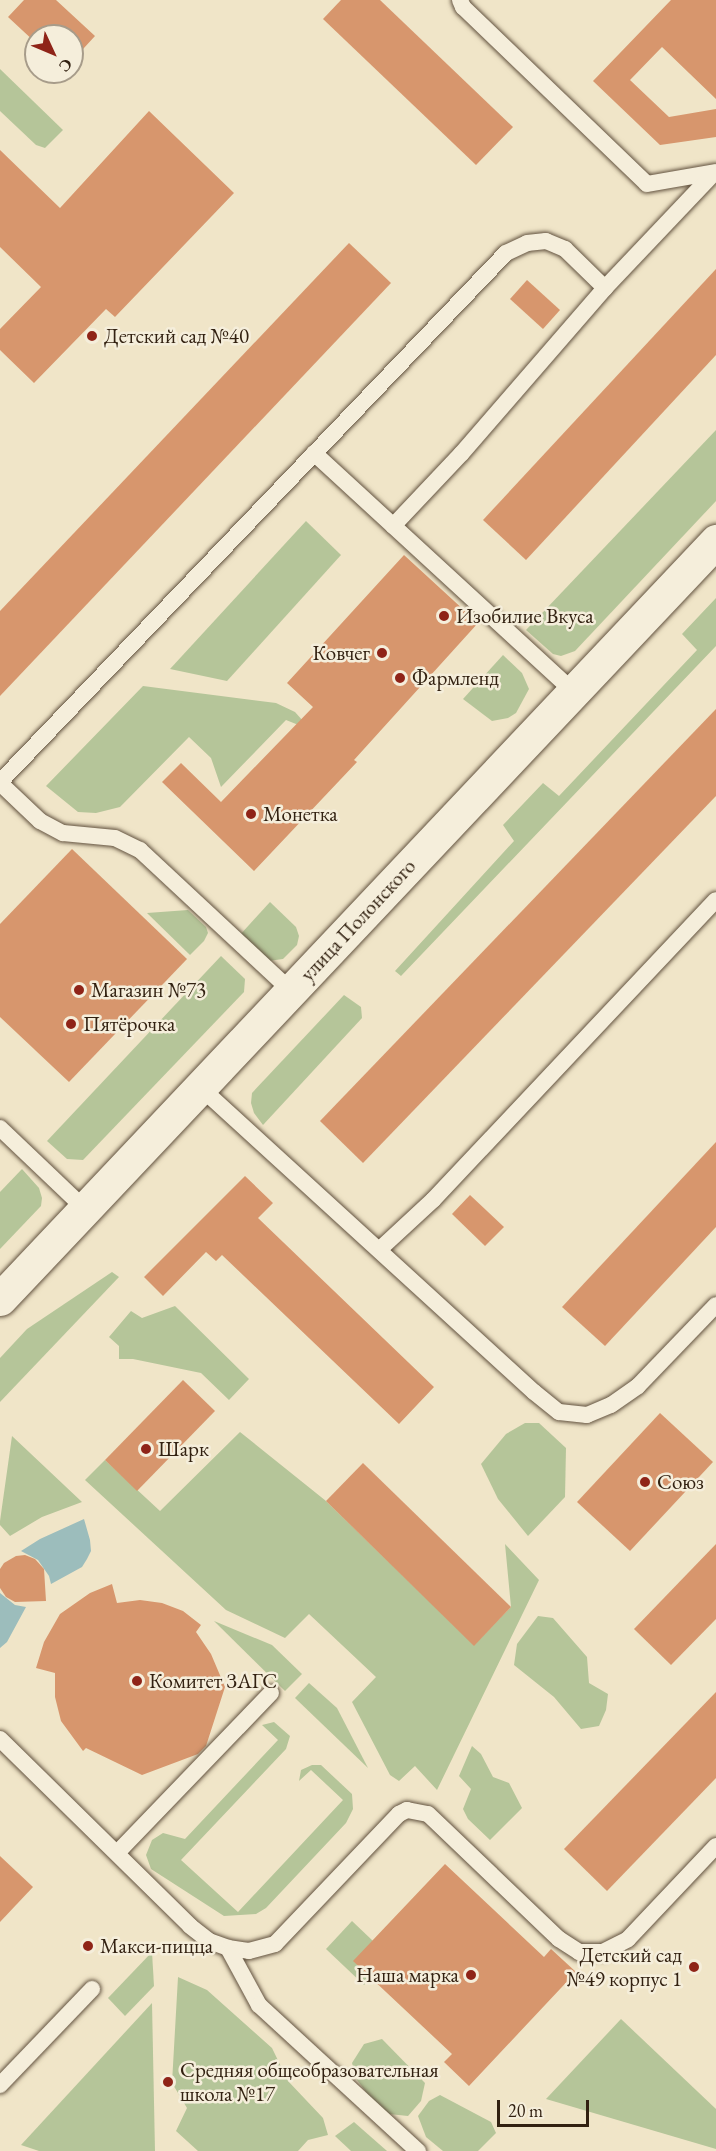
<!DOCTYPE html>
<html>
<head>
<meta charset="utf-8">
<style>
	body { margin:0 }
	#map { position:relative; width:716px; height:2151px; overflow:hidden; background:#f0e5c8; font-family:"EB Garamond",serif }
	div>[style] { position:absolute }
	.green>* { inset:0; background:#b5c599 }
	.water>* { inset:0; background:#9cbdbc }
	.building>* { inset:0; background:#d7966d }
	.roads { filter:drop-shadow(0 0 2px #62523f) drop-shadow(0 0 2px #62523f) }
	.lane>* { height:16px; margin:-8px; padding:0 8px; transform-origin:8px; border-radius:8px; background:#f5eedb }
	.secondary>* { height:33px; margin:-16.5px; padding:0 16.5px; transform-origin:16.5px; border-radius:16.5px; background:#f5eedb }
	.dots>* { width:16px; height:16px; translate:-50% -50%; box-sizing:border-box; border:3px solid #f5eedb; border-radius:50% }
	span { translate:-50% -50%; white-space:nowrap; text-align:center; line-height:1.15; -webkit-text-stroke:5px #f5eedb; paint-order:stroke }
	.poi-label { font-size:21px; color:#322111 }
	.left { translate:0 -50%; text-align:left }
	.right { translate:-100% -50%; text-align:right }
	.street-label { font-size:21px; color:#322111 }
	.north { position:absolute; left:24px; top:24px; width:60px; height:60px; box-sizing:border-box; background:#f5eedb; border:2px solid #a79c8a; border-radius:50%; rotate:134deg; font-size:16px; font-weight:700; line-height:24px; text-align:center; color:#322111 }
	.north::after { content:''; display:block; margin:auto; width:21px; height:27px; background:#8f2418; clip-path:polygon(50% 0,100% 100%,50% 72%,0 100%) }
	.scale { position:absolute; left:497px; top:2100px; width:92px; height:27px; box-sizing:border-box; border:3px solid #322111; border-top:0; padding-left:8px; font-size:18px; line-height:21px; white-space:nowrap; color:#322111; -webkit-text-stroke:4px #f5eedb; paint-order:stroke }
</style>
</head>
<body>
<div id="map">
	<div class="green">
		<div style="clip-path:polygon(0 69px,63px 130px,45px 148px,36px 145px,0 111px)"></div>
		<div style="clip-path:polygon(716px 430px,716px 501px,575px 651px,561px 656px,553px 654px,526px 630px)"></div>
		<div style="clip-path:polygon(306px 521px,341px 555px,227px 681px,170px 669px)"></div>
		<div style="clip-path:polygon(716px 598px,716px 646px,401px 976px,395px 971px,514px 841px,503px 825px,543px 783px,559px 796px,697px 650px,682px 634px)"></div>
		<div style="clip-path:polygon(503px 655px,522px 673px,529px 689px,516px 713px,508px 718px,492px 721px,463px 699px)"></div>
		<div style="clip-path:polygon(143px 686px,276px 703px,295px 712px,311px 730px,286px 720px,221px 787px,211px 758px,189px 737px,120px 807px,96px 813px,78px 812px,46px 786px)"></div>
		<div style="clip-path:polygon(270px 902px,296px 927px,299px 936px,297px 945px,283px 959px,268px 961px,239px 936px)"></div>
		<div style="clip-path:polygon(188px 910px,206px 927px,208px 933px,204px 941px,190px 955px,147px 913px)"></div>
		<div style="clip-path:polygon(221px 956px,245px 979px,244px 992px,83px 1160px,67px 1159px,47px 1141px)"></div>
		<div style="clip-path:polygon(344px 995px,361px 1007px,362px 1018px,263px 1125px,254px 1113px,251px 1103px,252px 1093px)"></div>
		<div style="clip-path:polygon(22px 1169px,39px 1188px,42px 1198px,41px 1206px,0 1249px,0 1192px)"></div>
		<div style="clip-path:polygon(112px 1272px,119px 1277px,0 1402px,0 1358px,27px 1329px)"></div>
		<div style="clip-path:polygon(175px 1306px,249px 1379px,229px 1400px,201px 1373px,133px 1359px,119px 1359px,119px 1346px,109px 1337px,131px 1311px,142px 1318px)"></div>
		<div style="clip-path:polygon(525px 1423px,539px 1423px,566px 1448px,565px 1497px,528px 1536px,498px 1499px,481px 1464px,506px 1434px)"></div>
		<div style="clip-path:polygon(240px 1432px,326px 1501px,474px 1645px,511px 1607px,505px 1544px,539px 1580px,437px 1790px,415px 1766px,399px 1781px,390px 1775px,352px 1702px,376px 1677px,309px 1614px,285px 1638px,226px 1610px,85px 1480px,105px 1460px,160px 1511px)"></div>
		<div style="clip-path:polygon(12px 1436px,82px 1502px,42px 1517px,10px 1536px,0 1525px,0 1521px)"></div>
		<div style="clip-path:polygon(538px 1616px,553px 1618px,587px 1657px,589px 1683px,608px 1694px,606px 1710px,599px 1726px,581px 1729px,554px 1697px,514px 1665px,517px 1644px)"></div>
		<div style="clip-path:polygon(214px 1621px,272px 1645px,302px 1674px,285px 1691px)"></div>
		<div style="clip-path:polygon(309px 1683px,337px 1708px,368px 1768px,295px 1698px)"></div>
		<div style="clip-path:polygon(274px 1722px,290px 1736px,286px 1749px,181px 1860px,238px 1912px,343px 1800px,311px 1770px,299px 1781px,301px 1770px,312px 1765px,321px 1765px,352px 1794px,353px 1809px,346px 1823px,266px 1908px,256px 1914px,224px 1916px,151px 1869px,146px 1855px,152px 1840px,163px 1833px,185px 1839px,278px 1740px,262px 1725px)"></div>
		<div style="clip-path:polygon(472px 1746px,481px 1754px,493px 1777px,509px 1783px,522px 1808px,490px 1840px,468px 1819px,463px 1809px,471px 1789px,459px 1776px)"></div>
		<div style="clip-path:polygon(352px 1921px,373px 1941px,371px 1978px,364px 1985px,326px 1949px)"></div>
		<div style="clip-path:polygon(152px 1952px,154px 1986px,125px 2016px,108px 1998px)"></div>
		<div style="clip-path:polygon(178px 1977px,207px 1990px,272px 2048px,288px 2081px,323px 2118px,328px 2135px,308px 2140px,298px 2151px,198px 2151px,176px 2131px,187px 2108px,172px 2083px)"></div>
		<div style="clip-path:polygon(152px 2003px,155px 2151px,39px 2151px,21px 2145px)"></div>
		<div style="clip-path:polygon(621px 2019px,716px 2109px,716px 2149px,546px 2099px)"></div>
		<div style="clip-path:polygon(382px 2039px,425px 2083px,421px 2101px,408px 2116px,389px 2114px,373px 2101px,357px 2080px,352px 2063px,364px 2044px)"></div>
		<div style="clip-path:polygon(440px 2095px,491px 2122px,496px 2133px,478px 2151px,443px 2151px,426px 2137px,418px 2116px,429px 2101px)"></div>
		<div style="clip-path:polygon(354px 2122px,387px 2151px,351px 2151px,335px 2136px)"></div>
	</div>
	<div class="water">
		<div style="clip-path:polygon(84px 1519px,90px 1540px,91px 1551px,87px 1559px,82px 1567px,51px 1584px,49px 1576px,38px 1560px,21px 1551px,40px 1539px)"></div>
		<div style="clip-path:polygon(0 1593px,15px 1605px,26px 1607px,7px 1642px,0 1648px)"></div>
	</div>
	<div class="building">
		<div style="clip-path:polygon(24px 0,56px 0,95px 36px,72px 61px,72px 36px,36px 36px,36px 43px,8px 17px)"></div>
		<div style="clip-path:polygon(341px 0,380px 0,513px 127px,476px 165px,323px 19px)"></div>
		<div style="clip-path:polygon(671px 0,716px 0,716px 99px,662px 47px,630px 80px,669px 117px,716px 109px,716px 137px,660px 145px,593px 81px)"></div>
		<div style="clip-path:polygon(149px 111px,234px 193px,115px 317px,106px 309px,34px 383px,0 350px,0 329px,41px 287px,0 247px,0 150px,60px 208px)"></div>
		<div style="clip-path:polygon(349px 243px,391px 283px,0 696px,0 611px)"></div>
		<div style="clip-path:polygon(716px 269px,716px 355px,526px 560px,483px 520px)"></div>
		<div style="clip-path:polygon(527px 280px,560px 310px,543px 329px,510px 299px)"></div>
		<div style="clip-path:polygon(404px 555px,478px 623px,354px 760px,357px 762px,254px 871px,162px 782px,181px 763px,221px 802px,313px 707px,287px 683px)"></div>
		<div style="clip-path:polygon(716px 709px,716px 796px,363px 1163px,320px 1121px)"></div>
		<div style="clip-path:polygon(72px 849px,187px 959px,69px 1082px,0 1017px,0 924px)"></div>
		<div style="clip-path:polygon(716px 1142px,716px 1227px,605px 1346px,562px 1307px)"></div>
		<div style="clip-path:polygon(245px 1176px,273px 1203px,258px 1218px,434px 1387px,399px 1424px,222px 1255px,216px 1261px,206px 1252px,163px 1296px,144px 1277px)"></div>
		<div style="clip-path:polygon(470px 1195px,504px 1227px,485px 1246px,452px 1214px)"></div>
		<div style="clip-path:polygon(183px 1380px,215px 1411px,137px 1491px,105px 1460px)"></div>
		<div style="clip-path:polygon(660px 1413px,713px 1462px,630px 1551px,577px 1502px)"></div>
		<div style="clip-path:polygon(363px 1463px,511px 1607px,474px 1646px,326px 1501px)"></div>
		<div style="clip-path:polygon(716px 1544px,716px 1619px,671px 1665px,634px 1629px)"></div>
		<div style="clip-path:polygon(25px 1555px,35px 1559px,44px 1569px,46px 1601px,15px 1602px,6px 1597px,0 1588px,0 1569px,4px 1563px,16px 1556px)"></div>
		<div style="clip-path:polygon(112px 1584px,117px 1603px,140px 1600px,162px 1603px,183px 1611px,201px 1625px,196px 1632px,211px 1654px,225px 1687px,206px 1746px,198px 1754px,142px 1775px,86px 1748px,83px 1751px,61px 1721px,55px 1697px,55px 1673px,36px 1668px,44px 1642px,60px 1614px,90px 1593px)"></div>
		<div style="clip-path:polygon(716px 1692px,716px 1778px,607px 1891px,564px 1849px)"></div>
		<div style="clip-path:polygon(0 1856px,33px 1887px,0 1922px)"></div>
		<div style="clip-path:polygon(445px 1864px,544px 1957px,551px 1949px,576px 1972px,469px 2086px,444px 2062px,452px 2054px,353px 1961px)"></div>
	</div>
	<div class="roads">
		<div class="lane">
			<div style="left:460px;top:0;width:8px;rotate:67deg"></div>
			<div style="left:463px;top:7px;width:255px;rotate:43.9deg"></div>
			<div style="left:647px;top:184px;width:70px;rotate:-9.9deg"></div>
			<div style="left:314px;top:453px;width:352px;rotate:42.6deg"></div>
			<div style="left:393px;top:526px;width:100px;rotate:-46.6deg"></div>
			<div style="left:462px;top:453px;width:218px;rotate:-49.1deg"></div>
			<div style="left:605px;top:288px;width:158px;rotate:-46.5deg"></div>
			<div style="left:0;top:782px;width:732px;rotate:-46.27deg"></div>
			<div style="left:506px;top:253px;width:23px;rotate:-25deg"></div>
			<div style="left:527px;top:243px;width:19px;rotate:-6deg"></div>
			<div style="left:546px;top:241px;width:21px;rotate:23deg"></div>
			<div style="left:565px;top:249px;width:56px;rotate:44.3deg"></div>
			<div style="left:0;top:783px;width:55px;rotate:43.5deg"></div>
			<div style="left:40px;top:821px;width:26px;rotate:28deg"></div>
			<div style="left:63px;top:833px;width:52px;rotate:5.5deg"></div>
			<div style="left:115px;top:838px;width:28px;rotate:26deg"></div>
			<div style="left:140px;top:850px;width:207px;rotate:43deg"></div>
			<div style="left:200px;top:1087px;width:452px;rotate:42.4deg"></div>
			<div style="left:534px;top:1392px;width:32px;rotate:39deg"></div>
			<div style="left:559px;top:1412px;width:28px;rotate:6deg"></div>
			<div style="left:587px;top:1415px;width:26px;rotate:-23deg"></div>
			<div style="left:611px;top:1405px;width:33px;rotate:-35deg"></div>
			<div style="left:638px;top:1386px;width:112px;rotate:-46.1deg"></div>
			<div style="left:0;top:1128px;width:117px;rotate:43.6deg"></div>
			<div style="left:380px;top:1249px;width:72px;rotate:-42.8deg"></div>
			<div style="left:433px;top:1200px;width:412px;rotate:-46.7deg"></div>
			<div style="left:0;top:1739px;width:267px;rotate:44.5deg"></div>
			<div style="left:190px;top:1926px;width:24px;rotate:38deg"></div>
			<div style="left:209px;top:1941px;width:20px;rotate:20deg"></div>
			<div style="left:228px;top:1948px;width:21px;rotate:8deg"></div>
			<div style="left:249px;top:1951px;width:27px;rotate:-15deg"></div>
			<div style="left:275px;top:1944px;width:180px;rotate:-46.4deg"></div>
			<div style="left:399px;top:1814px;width:9px;rotate:-27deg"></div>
			<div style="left:407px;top:1810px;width:21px;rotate:11deg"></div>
			<div style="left:428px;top:1814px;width:181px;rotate:43.7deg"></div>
			<div style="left:559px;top:1939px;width:24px;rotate:33deg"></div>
			<div style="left:579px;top:1952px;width:24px"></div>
			<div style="left:603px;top:1952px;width:28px;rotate:-27deg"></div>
			<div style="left:628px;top:1939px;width:128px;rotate:-46.6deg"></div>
			<div style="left:117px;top:1853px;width:222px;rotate:-46.1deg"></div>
			<div style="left:228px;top:1948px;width:65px;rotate:61.5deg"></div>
			<div style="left:259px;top:2005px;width:216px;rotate:42.6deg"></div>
			<div style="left:0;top:2085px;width:133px;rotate:-46.2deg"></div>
		</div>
		<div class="secondary">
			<div style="left:0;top:1299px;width:1043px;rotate:-46.63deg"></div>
		</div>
	</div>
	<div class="dots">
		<div style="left:92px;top:336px;background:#8f2418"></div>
		<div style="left:444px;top:616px;background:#8f2418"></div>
		<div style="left:382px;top:653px;background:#8f2418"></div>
		<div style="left:400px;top:678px;background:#8f2418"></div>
		<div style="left:251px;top:814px;background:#8f2418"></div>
		<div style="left:79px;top:990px;background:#8f2418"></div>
		<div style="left:71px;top:1024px;background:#8f2418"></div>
		<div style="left:146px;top:1449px;background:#8f2418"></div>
		<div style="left:645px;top:1482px;background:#8f2418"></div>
		<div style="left:137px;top:1681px;background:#8f2418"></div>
		<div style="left:88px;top:1946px;background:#8f2418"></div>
		<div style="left:694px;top:1967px;background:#8f2418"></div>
		<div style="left:471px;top:1975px;background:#8f2418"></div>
		<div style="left:168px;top:2082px;background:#8f2418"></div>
	</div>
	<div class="poi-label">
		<span class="left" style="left:104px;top:336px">Детский сад №40</span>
		<span class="left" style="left:456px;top:616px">Изобилие Вкуса</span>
		<span class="right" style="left:370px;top:653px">Ковчег</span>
		<span class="left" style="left:412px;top:678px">Фармленд</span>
		<span class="left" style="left:263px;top:814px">Монетка</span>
		<span class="left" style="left:91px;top:990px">Магазин №73</span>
		<span class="left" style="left:83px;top:1024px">Пятёрочка</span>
		<span class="left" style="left:158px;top:1449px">Шарк</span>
		<span class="left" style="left:657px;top:1482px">Союз</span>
		<span class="left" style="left:149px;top:1681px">Комитет ЗАГС</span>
		<span class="left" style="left:100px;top:1946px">Макси-пицца</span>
		<span class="right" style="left:682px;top:1967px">Детский сад<br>№49 корпус 1</span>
		<span class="right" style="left:459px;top:1975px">Наша марка</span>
		<span class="left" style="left:180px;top:2082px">Средняя общеобразовательная<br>школа №17</span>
	</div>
	<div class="street-label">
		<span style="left:358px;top:920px;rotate:-47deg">улица Полонского</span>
	</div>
	<div class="north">С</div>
	<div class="scale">20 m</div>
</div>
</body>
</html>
